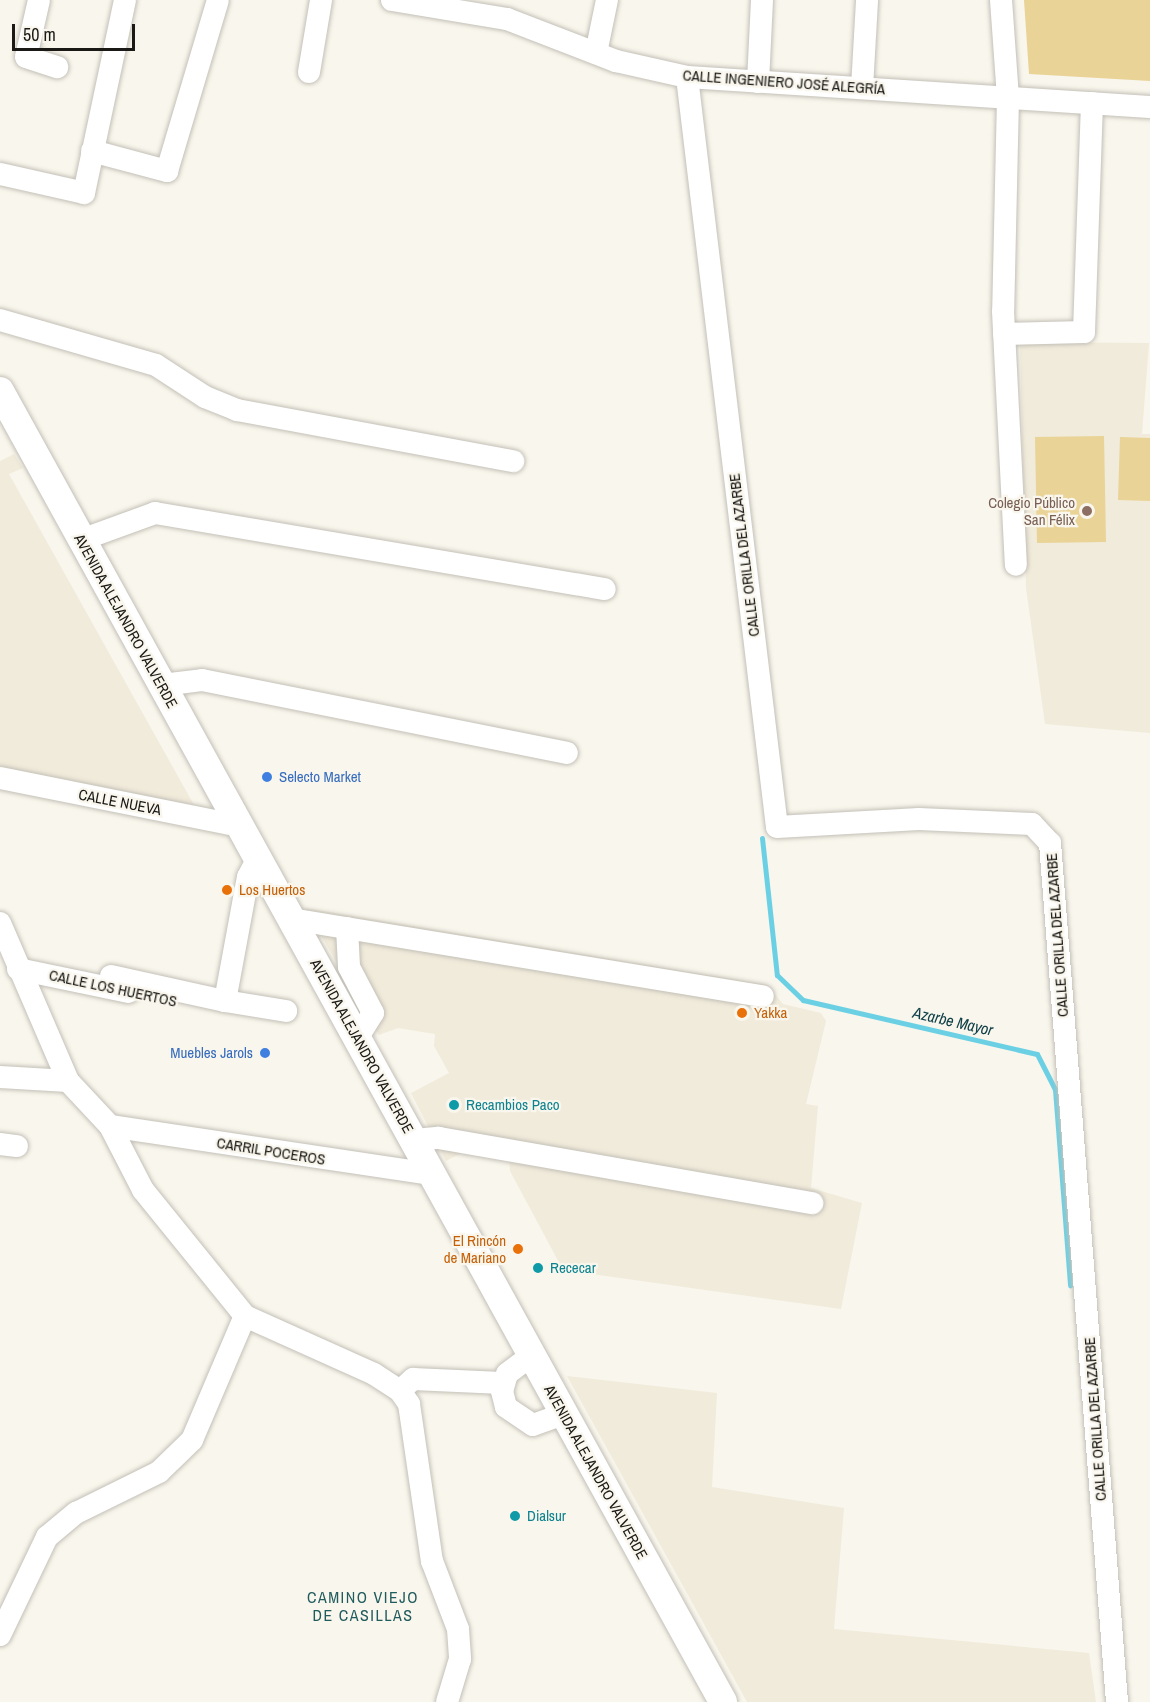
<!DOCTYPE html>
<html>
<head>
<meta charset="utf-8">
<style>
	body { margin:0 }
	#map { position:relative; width:1150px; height:1702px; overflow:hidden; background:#f9f6ed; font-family:"Archivo Narrow",sans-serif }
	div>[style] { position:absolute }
	.built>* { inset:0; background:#f1ebdb }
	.green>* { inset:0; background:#e9d396 }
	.stream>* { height:5px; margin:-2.5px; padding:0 2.5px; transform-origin:2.5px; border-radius:2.5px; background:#6cd0e4 }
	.roads { filter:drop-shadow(0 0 2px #c3c0b7) drop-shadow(0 0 2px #c3c0b7) }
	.minor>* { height:22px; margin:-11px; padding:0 11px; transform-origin:11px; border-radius:11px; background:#fff }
	.major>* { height:28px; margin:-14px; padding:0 14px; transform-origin:14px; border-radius:14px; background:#fff }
	.dots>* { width:16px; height:16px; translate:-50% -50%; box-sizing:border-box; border:3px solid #f9f6ed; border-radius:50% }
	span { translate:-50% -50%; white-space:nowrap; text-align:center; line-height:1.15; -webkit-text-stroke:4.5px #f9f6ed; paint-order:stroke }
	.street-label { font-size:15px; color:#1a1915 }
	.education-label { font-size:15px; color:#785e54 }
	.right { translate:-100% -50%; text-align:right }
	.shop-label { font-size:15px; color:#366cbe }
	.left { translate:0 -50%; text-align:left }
	.food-label { font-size:15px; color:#c56008 }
	.culture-label { font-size:15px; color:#0d838f }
	.water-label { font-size:16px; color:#124149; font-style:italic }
	.neighbourhood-label { font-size:16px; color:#205b5d; letter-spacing:1.5px }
	.scale { position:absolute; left:12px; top:24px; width:123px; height:27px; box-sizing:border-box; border:3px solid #1a1915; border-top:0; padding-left:8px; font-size:18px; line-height:21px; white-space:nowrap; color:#1a1915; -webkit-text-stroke:4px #f9f6ed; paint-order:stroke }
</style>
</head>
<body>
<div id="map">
	<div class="built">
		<div style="clip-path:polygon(1020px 342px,1149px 343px,1142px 434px,1150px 434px,1150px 733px,1045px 724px,1026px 588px)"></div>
		<div style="clip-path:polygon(14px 454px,23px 468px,9px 474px,194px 805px,0 770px,0 461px)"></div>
		<div style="clip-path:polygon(305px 908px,767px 985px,783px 1004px,821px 1013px,826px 1021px,806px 1104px,818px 1106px,811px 1188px,862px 1203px,841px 1309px,563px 1270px,510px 1171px,509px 1158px,469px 1149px,446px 1161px,411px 1093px,449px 1073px,434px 1046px,435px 1034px,398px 1028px,379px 1035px)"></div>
		<div style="clip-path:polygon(567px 1376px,717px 1393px,712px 1487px,844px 1508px,834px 1629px,1089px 1653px,1096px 1702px,747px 1702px)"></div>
	</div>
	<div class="green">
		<div style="clip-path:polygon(1024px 0,1150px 0,1150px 81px,1029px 74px)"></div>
		<div style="clip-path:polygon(1104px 436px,1106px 542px,1037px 543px,1035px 437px)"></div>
		<div style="clip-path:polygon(1120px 437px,1150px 438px,1150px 501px,1118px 500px)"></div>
	</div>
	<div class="stream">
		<div style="left:762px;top:838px;width:138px;rotate:83.8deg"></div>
		<div style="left:777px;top:975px;width:36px;rotate:44deg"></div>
		<div style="left:803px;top:1000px;width:240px;rotate:13deg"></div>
		<div style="left:1037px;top:1054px;width:39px;rotate:63deg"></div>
		<div style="left:1055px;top:1089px;width:197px;rotate:85.6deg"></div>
	</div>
	<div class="roads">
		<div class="minor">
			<div style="left:39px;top:0;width:58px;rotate:102.8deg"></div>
			<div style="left:26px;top:57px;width:33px;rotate:18deg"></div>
			<div style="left:392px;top:0;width:117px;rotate:9.4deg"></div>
			<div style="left:507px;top:19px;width:117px;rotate:21.1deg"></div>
			<div style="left:616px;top:61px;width:73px;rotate:12.7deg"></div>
			<div style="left:687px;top:77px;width:464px;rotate:3.7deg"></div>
			<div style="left:1001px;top:0;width:98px;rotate:85.9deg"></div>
			<div style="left:1008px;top:98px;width:213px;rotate:91.3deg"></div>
			<div style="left:1003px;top:311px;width:254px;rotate:87.1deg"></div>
			<div style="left:596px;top:53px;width:54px;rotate:-78.3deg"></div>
			<div style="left:309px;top:72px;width:73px;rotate:-80.5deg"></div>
			<div style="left:687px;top:77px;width:755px;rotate:83.16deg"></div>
			<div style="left:777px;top:827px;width:142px;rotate:-3.2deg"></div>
			<div style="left:919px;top:819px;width:113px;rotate:2.5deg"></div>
			<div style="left:1032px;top:824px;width:26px;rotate:47deg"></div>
			<div style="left:1050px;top:843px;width:862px;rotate:85.54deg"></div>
			<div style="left:758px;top:82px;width:82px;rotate:-87.2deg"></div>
			<div style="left:862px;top:88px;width:88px;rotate:-86.7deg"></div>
			<div style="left:92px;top:151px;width:78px;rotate:14.9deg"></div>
			<div style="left:167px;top:171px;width:178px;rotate:-73.4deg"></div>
			<div style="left:0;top:174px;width:86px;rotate:12.7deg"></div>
			<div style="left:84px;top:193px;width:197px;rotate:-78deg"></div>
			<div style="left:0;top:320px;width:162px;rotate:16.1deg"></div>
			<div style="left:156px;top:365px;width:59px;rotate:33.1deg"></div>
			<div style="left:205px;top:397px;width:35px;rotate:22deg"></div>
			<div style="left:237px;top:410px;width:281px;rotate:10.5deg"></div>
			<div style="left:1004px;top:334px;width:80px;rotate:-1.4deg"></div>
			<div style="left:1084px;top:332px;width:229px;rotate:-88deg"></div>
			<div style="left:81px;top:540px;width:79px;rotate:-20deg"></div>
			<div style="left:155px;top:513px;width:456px;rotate:9.6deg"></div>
			<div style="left:162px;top:685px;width:40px;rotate:-7.1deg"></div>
			<div style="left:202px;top:680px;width:372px;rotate:11.3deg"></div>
			<div style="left:0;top:778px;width:245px;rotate:11.3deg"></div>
			<div style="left:291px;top:919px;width:478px;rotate:9.3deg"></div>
			<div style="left:0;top:923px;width:172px;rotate:66.7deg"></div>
			<div style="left:68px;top:1081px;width:62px;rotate:47deg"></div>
			<div style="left:110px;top:1126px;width:72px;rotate:62.7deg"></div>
			<div style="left:143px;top:1190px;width:162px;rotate:51deg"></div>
			<div style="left:245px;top:1316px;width:141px;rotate:24.2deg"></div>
			<div style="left:374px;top:1374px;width:31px;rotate:33deg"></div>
			<div style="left:400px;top:1391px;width:16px;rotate:55deg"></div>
			<div style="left:409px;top:1404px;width:159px;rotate:81.7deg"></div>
			<div style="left:432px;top:1561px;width:73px;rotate:69.1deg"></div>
			<div style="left:458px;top:1629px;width:30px;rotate:86deg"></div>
			<div style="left:460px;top:1659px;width:45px;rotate:106.8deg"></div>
			<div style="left:347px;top:928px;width:39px;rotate:87deg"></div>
			<div style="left:349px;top:967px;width:52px;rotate:62.4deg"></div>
			<div style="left:373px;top:1013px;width:28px;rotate:122deg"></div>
			<div style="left:18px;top:969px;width:113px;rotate:11.7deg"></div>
			<div style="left:111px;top:976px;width:117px;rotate:12.4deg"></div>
			<div style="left:225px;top:1001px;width:126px;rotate:-79.5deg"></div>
			<div style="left:248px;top:877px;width:21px;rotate:-62deg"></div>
			<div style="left:225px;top:1001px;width:62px;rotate:9.3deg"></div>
			<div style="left:0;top:1077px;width:68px;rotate:3.4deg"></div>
			<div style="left:110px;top:1126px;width:327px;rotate:8.5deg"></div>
			<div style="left:414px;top:1140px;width:25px;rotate:-5deg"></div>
			<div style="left:439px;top:1138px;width:379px;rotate:9.9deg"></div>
			<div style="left:0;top:1144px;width:17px;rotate:7deg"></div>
			<div style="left:532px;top:1355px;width:31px;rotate:143deg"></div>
			<div style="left:507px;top:1374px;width:18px;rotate:106deg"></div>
			<div style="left:502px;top:1391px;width:16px;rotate:76deg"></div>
			<div style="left:506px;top:1407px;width:32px;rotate:34deg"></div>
			<div style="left:533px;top:1425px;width:33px;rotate:-20deg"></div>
			<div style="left:400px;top:1391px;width:18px;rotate:-43deg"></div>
			<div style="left:413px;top:1379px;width:89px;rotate:2.6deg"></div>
			<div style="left:0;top:1635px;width:109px;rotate:-64.4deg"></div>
			<div style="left:47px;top:1537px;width:38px;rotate:-40deg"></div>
			<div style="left:76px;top:1513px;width:93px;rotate:-26.3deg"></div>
			<div style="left:159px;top:1472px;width:46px;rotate:-44.1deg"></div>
			<div style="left:192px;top:1440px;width:135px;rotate:-66.9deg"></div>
		</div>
		<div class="major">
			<div style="left:0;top:391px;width:1497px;rotate:61.12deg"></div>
		</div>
	</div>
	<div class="dots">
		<div style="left:1087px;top:511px;background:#8d6e63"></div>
		<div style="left:267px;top:777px;background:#3f7fe0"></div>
		<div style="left:227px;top:890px;background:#e8710a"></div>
		<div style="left:742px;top:1013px;background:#e8710a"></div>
		<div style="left:265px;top:1053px;background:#3f7fe0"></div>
		<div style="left:454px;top:1105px;background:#0f9aa8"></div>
		<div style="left:518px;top:1249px;background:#e8710a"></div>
		<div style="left:538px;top:1268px;background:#0f9aa8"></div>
		<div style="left:515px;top:1516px;background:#0f9aa8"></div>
	</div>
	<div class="street-label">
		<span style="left:784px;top:82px;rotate:4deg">CALLE INGENIERO JOSÉ ALEGRÍA</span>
		<span style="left:744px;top:555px;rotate:-97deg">CALLE ORILLA DEL AZARBE</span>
		<span style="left:126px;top:621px;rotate:61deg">AVENIDA ALEJANDRO VALVERDE</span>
		<span style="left:120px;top:802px;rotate:11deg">CALLE NUEVA</span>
		<span style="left:1057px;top:935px;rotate:-94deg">CALLE ORILLA DEL AZARBE</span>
		<span style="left:113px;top:988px;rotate:12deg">CALLE LOS HUERTOS</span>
		<span style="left:362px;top:1046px;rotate:61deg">AVENIDA ALEJANDRO VALVERDE</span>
		<span style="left:271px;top:1151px;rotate:9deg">CARRIL POCEROS</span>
		<span style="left:1095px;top:1419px;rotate:-94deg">CALLE ORILLA DEL AZARBE</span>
		<span style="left:596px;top:1472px;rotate:61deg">AVENIDA ALEJANDRO VALVERDE</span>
	</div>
	<div class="education-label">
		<span class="right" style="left:1075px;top:511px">Colegio Público<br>San Félix</span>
	</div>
	<div class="shop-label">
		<span class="left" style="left:279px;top:777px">Selecto Market</span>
		<span class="right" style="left:253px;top:1053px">Muebles Jarols</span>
	</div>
	<div class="food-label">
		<span class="left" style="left:239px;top:890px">Los Huertos</span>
		<span class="left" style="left:754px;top:1013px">Yakka</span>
		<span class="right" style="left:506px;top:1249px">El Rincón<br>de Mariano</span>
	</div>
	<div class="culture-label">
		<span class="left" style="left:466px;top:1105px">Recambios Paco</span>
		<span class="left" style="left:550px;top:1268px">Rececar</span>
		<span class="left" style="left:527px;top:1516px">Dialsur</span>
	</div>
	<div class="water-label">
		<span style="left:953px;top:1021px;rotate:13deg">Azarbe Mayor</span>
	</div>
	<div class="neighbourhood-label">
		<span style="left:363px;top:1606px">CAMINO VIEJO<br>DE CASILLAS</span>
	</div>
	<div class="scale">50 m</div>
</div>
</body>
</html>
